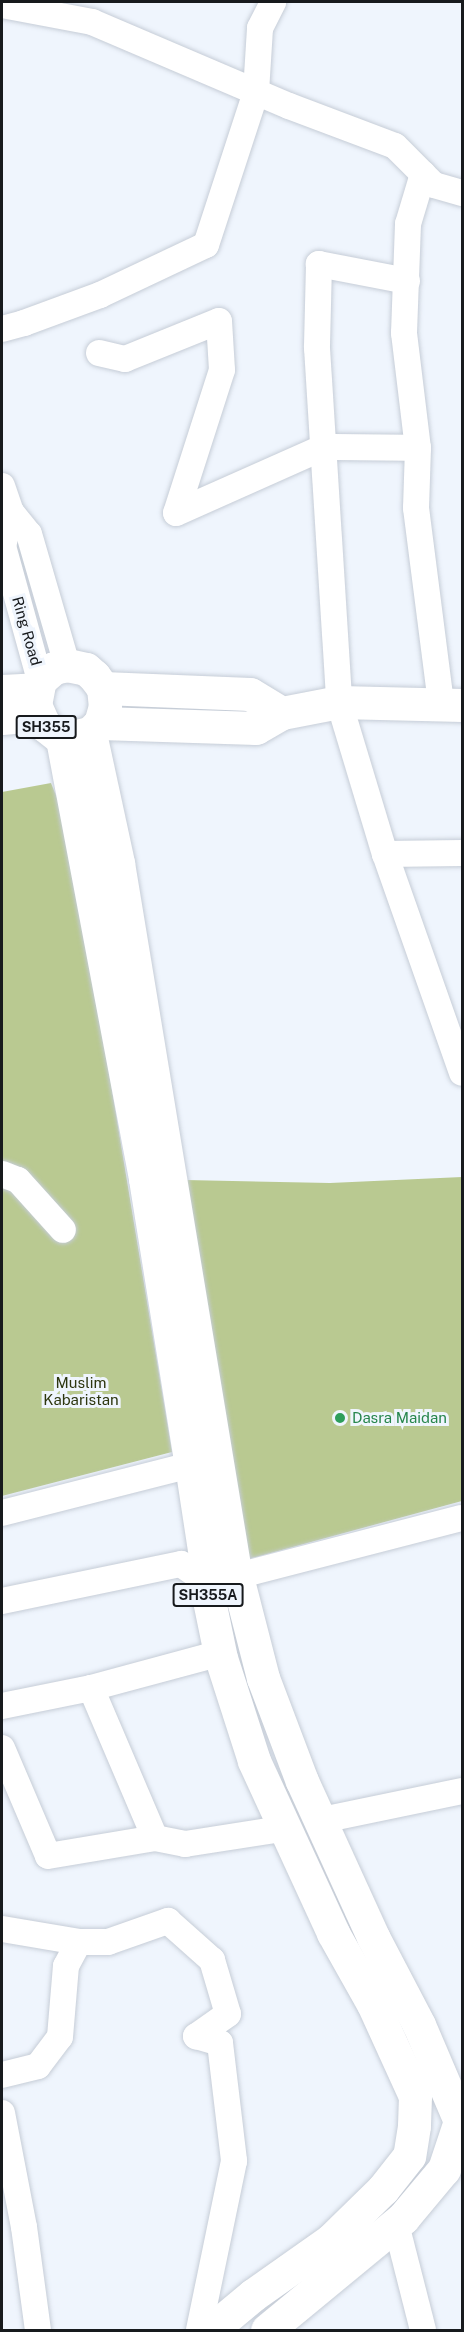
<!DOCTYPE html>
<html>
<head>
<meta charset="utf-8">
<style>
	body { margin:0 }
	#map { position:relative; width:464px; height:2332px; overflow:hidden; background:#eff5fd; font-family:"Public Sans",sans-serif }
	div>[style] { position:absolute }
	.green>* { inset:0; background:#b9c991 }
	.roads { filter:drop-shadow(0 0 2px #c6cdd7) drop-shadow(0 0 2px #c6cdd7) }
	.minor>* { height:26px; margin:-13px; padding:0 13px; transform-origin:13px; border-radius:13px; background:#fff }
	.major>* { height:33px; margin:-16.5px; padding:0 16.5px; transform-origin:16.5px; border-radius:16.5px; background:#fff }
	.dots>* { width:16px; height:16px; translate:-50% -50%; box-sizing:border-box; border:3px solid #eff5fd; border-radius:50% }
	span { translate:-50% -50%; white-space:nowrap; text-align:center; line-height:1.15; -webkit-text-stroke:6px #eff5fd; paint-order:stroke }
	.shield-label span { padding:2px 4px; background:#eff5fd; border:2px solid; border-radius:4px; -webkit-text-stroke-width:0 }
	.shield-label { font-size:14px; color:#171a1d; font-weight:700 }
	.street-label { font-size:15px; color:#171a1d }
	.park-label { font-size:15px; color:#2d360f }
	.leisure-label { font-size:15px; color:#27864d }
	.left { translate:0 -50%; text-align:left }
	.frame { position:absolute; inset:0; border:3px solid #171a1d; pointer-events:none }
</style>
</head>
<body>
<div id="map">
	<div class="green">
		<div style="clip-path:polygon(51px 783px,68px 825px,172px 1452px,2px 1496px,2px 792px)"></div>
		<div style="clip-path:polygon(462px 1177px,462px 1501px,237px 1562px,185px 1180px,330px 1183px)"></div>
	</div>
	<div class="roads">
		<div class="minor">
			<div style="left:2px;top:5px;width:92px;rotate:10.7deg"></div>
			<div style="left:92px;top:22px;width:214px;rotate:23.1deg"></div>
			<div style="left:289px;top:106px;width:113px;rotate:20.7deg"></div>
			<div style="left:395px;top:146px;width:55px;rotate:45deg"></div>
			<div style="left:434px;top:185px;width:29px;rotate:16deg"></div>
			<div style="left:423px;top:174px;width:52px;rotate:106.7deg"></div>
			<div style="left:408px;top:224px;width:109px;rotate:92.1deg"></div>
			<div style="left:404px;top:333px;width:116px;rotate:83.1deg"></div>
			<div style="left:418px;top:448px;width:60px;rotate:91.9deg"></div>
			<div style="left:416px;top:508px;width:198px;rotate:82.7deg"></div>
			<div style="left:407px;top:281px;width:90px;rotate:-169.1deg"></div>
			<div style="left:319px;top:264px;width:84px;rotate:91.4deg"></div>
			<div style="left:317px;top:348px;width:355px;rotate:86.4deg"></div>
			<div style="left:339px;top:702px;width:159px;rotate:73.2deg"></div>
			<div style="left:385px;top:854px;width:232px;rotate:70.6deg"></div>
			<div style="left:2px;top:329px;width:23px;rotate:-15deg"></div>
			<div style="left:24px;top:323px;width:81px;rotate:-20.2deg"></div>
			<div style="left:100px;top:295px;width:117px;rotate:-25.3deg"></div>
			<div style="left:206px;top:245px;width:161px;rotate:-71.9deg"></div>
			<div style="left:256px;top:92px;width:64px;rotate:-86.4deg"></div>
			<div style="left:260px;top:28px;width:29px;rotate:-63deg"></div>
			<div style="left:99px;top:353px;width:27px;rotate:13deg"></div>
			<div style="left:125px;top:359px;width:101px;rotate:-22deg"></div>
			<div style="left:219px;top:321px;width:49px;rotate:86.5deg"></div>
			<div style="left:222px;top:370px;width:150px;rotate:107.8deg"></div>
			<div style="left:176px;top:513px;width:162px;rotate:-24deg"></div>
			<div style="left:324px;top:447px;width:94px;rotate:0.6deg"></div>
			<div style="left:2px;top:486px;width:28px;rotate:71deg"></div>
			<div style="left:11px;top:512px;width:28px;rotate:51deg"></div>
			<div style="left:29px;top:534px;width:136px;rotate:73.8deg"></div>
			<div style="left:11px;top:512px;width:35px;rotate:103deg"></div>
			<div style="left:3px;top:546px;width:139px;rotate:74.6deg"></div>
			<div style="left:385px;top:854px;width:77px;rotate:-0.7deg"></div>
			<div style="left:2px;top:1174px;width:17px;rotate:21deg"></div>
			<div style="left:18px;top:1180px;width:67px;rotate:48deg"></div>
			<div style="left:2px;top:1513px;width:195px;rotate:-14.3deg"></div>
			<div style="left:237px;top:1576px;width:232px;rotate:-14.5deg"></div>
			<div style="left:2px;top:1601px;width:183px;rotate:-11.7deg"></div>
			<div style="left:181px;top:1564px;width:29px;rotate:35deg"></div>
			<div style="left:91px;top:1688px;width:163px;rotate:66.9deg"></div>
			<div style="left:2px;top:1706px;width:91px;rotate:-11.4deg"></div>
			<div style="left:91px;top:1688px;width:135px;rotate:-15.1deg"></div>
			<div style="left:2px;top:1748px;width:117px;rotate:66.9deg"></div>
			<div style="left:48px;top:1856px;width:109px;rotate:-9.5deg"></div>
			<div style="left:155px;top:1838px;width:31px;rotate:11deg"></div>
			<div style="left:185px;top:1844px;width:103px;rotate:-8.9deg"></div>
			<div style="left:322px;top:1820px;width:143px;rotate:-11.7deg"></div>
			<div style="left:2px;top:1929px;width:78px;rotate:9.6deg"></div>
			<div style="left:2px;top:2075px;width:37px;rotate:-14deg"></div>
			<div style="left:38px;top:2066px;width:36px;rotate:-53deg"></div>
			<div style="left:60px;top:2037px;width:71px;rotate:-85.2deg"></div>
			<div style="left:66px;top:1966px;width:27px;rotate:-62deg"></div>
			<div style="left:79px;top:1942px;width:29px"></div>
			<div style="left:108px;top:1942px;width:64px;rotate:-19.3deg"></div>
			<div style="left:168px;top:1921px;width:59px;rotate:41.6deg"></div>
			<div style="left:212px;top:1960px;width:56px;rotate:73.5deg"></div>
			<div style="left:228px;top:2014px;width:39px;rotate:145deg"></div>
			<div style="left:196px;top:2036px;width:25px;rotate:16deg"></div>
			<div style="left:220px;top:2043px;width:119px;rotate:83.2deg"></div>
			<div style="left:234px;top:2161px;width:173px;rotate:101.7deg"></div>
			<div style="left:2px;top:2113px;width:116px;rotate:79.1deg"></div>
			<div style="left:24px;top:2227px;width:104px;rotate:82.3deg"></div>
			<div style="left:396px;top:2224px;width:109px;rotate:75.7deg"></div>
		</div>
		<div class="major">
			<div style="left:67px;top:665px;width:19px;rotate:12deg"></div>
			<div style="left:86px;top:669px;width:11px;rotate:41deg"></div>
			<div style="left:94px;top:676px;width:15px;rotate:53deg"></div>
			<div style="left:103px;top:688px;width:18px;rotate:84deg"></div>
			<div style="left:105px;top:706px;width:18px;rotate:106deg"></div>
			<div style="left:100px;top:723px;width:14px;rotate:135deg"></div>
			<div style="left:90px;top:733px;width:29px;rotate:168deg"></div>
			<div style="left:62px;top:739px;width:23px;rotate:-142deg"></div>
			<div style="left:44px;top:725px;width:22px;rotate:-114deg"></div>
			<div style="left:35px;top:705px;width:25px;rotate:-79deg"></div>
			<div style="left:40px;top:680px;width:18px;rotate:-41deg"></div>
			<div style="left:54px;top:668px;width:13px;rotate:-13deg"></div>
			<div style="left:103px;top:688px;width:147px;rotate:2.3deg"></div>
			<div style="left:250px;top:694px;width:37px;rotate:31deg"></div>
			<div style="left:2px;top:691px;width:34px;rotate:-3deg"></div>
			<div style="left:2px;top:718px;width:37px;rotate:-5deg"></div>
			<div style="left:100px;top:723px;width:156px;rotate:1.8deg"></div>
			<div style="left:256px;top:728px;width:30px;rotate:-30deg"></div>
			<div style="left:282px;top:713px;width:58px;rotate:-10.9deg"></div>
			<div style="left:339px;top:702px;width:123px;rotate:1.4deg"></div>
			<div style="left:90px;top:733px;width:133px;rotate:77.8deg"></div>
			<div style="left:118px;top:863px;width:712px;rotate:80.62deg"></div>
			<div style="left:234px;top:1565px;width:117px;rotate:75.6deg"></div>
			<div style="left:263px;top:1678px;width:110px;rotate:69.3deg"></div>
			<div style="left:302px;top:1781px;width:171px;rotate:65.5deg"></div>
			<div style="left:373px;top:1937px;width:99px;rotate:62.4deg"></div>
			<div style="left:419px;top:2025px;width:104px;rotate:66.9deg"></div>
			<div style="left:460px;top:2121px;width:51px;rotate:108.4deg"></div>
			<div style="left:444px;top:2169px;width:64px;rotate:129.9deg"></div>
			<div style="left:403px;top:2218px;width:176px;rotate:140.5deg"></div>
			<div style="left:62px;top:739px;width:448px;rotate:79.3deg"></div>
			<div style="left:145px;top:1179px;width:290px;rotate:80.9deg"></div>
			<div style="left:191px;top:1465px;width:106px;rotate:81.3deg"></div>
			<div style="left:207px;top:1570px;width:11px;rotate:100deg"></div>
			<div style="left:205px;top:1581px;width:79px;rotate:78.3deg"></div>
			<div style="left:221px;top:1658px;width:108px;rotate:72.2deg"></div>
			<div style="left:254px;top:1761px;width:189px;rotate:65.3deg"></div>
			<div style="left:333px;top:1933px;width:81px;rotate:60.6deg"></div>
			<div style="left:373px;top:2004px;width:101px;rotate:65.5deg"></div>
			<div style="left:415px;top:2096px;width:30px;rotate:92deg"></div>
			<div style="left:414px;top:2126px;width:30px;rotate:99deg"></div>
			<div style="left:409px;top:2156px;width:42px;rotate:128.2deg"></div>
			<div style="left:383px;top:2189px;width:73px;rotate:135.6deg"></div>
			<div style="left:331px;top:2240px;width:95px;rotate:144.8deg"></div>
			<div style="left:253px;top:2295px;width:55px;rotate:140.2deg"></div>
		</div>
	</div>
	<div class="dots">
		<div style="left:340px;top:1418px;background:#2e9e5b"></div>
	</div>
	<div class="shield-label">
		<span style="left:46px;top:727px">SH355</span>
		<span style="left:208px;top:1595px">SH355A</span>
	</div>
	<div class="street-label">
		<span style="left:27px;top:631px;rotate:74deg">Ring Road</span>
	</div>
	<div class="park-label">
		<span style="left:81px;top:1391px">Muslim<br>Kabaristan</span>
	</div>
	<div class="leisure-label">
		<span class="left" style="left:352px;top:1418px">Dasra Maidan</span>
	</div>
	<div class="frame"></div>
</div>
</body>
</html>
